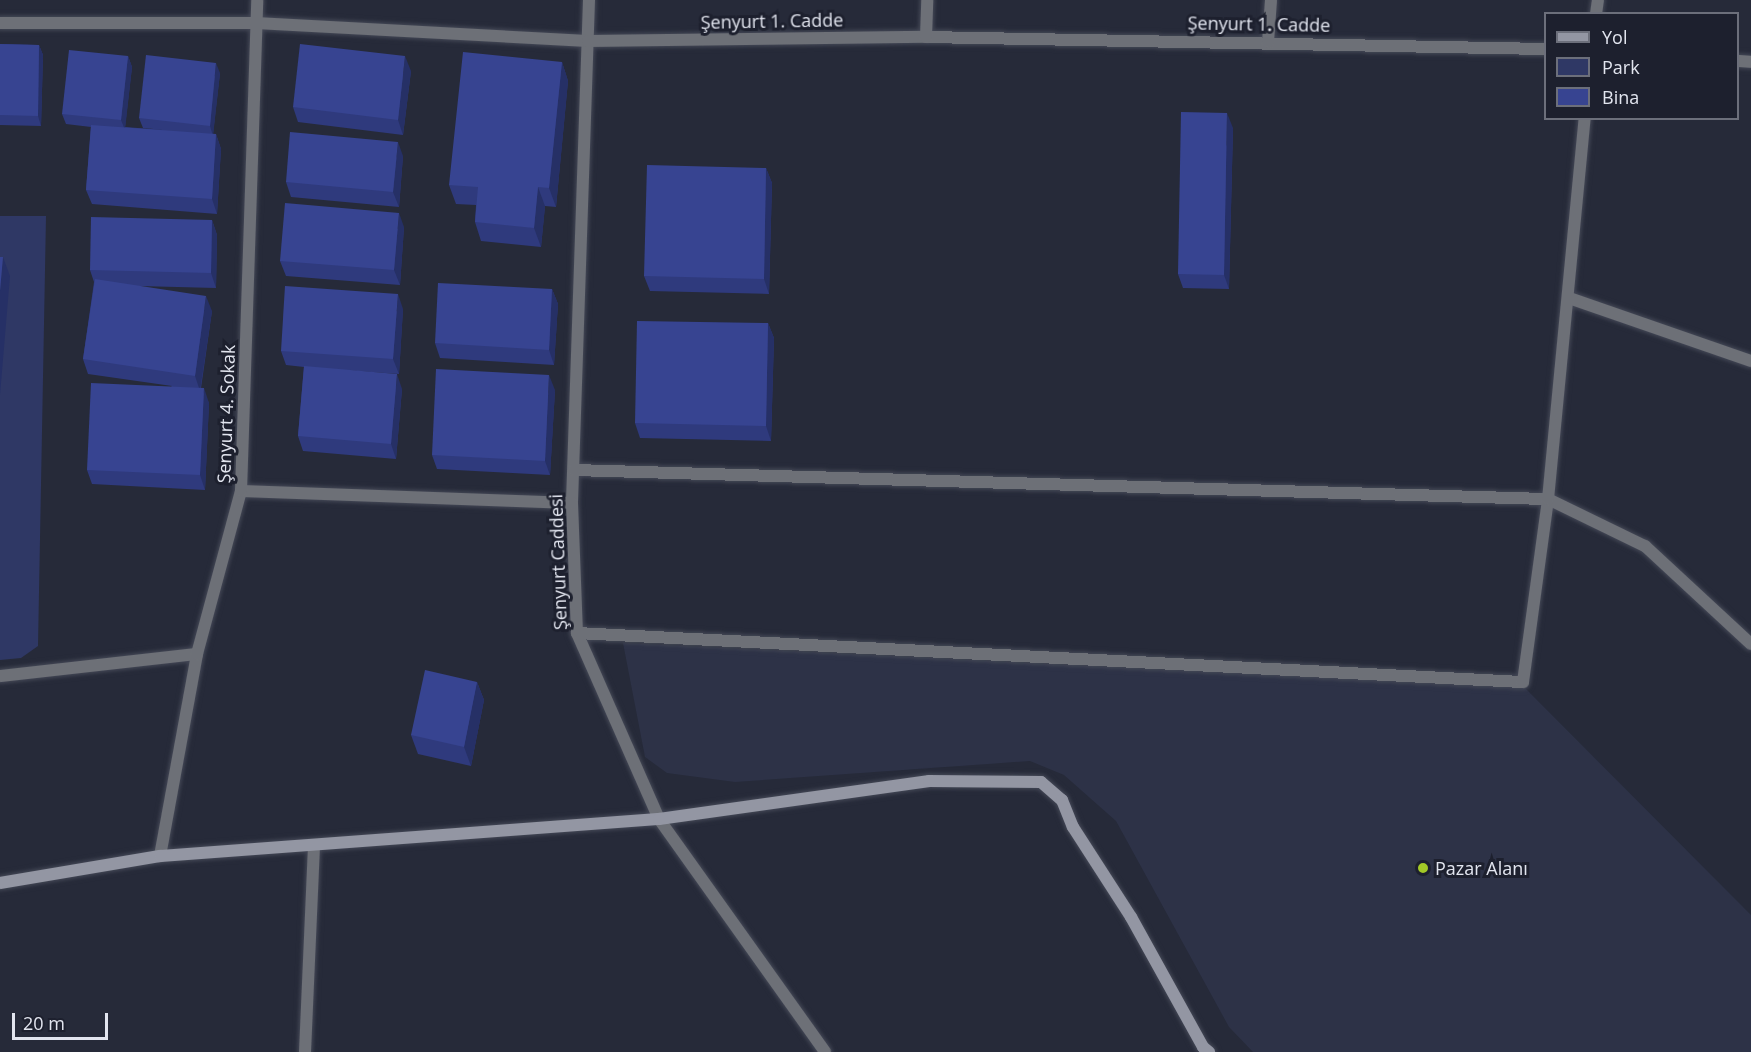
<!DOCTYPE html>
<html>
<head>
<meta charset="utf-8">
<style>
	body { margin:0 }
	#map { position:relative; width:1751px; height:1052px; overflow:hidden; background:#262a39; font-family:"Open Sans",sans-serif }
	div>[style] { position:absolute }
	.built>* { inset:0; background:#2d3247 }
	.green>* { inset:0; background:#2f3865 }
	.roads { filter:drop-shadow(0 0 2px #444856) drop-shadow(0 0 2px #444856) }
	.street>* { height:12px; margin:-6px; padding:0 6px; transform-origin:6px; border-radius:6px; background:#6d7077 }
	.secondary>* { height:12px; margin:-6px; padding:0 6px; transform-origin:6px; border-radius:6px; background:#9396a3 }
	.wall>* { inset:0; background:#2f3a7d }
	.shaded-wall>* { inset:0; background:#263066 }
	.building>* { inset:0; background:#374491 }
	.dots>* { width:16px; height:16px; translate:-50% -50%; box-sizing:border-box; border:3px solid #1d202e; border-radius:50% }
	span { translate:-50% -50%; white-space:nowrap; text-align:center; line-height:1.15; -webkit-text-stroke:6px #1d202e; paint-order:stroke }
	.street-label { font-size:18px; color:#e2e5ef }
	.poi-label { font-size:18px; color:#e2e5ef }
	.left { translate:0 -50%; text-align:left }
	.legend { position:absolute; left:1544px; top:12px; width:195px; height:108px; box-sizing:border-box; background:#1d202e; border:2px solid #6c6f7b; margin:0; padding:8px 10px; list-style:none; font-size:18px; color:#e2e5ef }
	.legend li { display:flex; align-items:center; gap:12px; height:30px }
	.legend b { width:30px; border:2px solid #6c6f7b }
	.scale { position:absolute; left:12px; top:1013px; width:96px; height:27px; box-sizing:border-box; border:3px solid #e2e5ef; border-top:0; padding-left:8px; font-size:18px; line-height:21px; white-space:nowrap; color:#e2e5ef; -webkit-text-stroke:4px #1d202e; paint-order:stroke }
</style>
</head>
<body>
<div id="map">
	<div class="built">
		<div style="clip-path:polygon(623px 643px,1524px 687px,1751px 915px,1751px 1052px,1253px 1052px,1229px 1027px,1116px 821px,1064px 775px,1030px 761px,735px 782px,667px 773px,645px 757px)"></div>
	</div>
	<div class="green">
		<div style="clip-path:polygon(0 216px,46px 216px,38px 646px,21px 658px,0 660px)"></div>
	</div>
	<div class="roads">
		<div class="street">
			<div style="left:589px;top:0;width:503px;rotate:91.94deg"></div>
			<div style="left:572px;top:503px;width:130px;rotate:87.8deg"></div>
			<div style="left:577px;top:633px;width:203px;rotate:66.2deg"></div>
			<div style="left:659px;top:819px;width:286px;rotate:54.5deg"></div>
			<div style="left:1596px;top:14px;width:14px;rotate:-82deg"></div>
			<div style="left:0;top:23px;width:256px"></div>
			<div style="left:256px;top:23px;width:332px;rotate:3.1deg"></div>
			<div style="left:588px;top:41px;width:338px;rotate:-0.7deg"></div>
			<div style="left:926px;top:37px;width:620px;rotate:1.11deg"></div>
			<div style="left:926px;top:37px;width:37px;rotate:-88deg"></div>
			<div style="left:1268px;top:42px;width:42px;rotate:-85.9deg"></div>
			<div style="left:1738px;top:61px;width:13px;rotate:4deg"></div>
			<div style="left:1569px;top:298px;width:193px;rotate:19.1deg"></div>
			<div style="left:574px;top:470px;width:974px;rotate:1.71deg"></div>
			<div style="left:1548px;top:499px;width:108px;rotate:25.9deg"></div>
			<div style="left:1645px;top:546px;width:144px;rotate:42.8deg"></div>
			<div style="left:241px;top:491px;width:331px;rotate:2.1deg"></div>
			<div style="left:577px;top:633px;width:947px;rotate:2.97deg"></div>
			<div style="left:1523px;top:682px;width:185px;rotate:-82.2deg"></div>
			<div style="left:1548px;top:499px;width:383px;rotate:-84.5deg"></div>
			<div style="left:0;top:676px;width:198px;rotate:-6.4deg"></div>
			<div style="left:160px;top:856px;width:205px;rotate:-79.6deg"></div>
			<div style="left:197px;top:654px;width:169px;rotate:-74.9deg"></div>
			<div style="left:241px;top:491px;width:491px;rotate:-88.1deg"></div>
			<div style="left:305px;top:1052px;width:206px;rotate:-87.5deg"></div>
		</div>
		<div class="secondary">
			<div style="left:0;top:883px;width:162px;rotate:-9.6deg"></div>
			<div style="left:160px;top:856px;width:500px;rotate:-4.24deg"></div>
			<div style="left:659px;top:819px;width:273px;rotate:-8deg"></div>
			<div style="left:929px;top:781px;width:112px;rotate:0.5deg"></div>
			<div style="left:1041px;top:782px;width:28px;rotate:41deg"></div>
			<div style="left:1062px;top:800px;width:29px;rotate:68deg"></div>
			<div style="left:1073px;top:827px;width:107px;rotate:57.2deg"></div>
			<div style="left:1131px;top:917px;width:149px;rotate:61deg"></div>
			<div style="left:1203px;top:1047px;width:8px;rotate:40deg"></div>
		</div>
	</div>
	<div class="wall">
		<div style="clip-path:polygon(0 44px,39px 45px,43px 55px,41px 126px,0 125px)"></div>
		<div style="clip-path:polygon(128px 56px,132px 67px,125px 127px,164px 130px,143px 128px,139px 118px,220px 73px,213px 134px,216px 134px,221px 149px,217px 214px,92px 204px,86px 190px,91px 127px,66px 124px,62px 114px)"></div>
		<div style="clip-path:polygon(562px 62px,568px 81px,556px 207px,545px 206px,541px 247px,481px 241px,475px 222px,476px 205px,456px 204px,449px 185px)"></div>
		<div style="clip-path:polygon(411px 71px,403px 135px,298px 122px,293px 107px)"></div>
		<div style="clip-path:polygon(1233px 128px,1229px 289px,1183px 288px,1178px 274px)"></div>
		<div style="clip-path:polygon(403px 156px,399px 207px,291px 197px,286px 182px)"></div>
		<div style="clip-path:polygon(766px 168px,772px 183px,769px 294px,650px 291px,644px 276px)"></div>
		<div style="clip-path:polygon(212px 220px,217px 235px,216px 288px,138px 286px,212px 311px,201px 388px,209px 403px,205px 490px,92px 484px,87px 470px,172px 386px,88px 374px,83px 359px,94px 282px,90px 270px)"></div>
		<div style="clip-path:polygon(404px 227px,400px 285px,286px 276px,280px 261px)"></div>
		<div style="clip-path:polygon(552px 289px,558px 304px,554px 365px,440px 358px,435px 343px)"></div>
		<div style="clip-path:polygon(403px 309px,399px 374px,344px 370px,402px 389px,396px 459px,303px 451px,298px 436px,304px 367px,286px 365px,281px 351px)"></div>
		<div style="clip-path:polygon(768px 323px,774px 338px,771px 441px,640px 438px,635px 423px)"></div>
		<div style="clip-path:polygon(555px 390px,550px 475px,437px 469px,432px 455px)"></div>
		<div style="clip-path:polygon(477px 682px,484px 700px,471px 766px,418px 754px,411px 735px)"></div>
	</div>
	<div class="shaded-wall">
		<div style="clip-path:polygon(39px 45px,43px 55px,41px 126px,38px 116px)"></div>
		<div style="clip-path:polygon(128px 56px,132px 67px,125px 130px,121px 120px)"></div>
		<div style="clip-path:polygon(405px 56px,411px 71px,403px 135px,398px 120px)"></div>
		<div style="clip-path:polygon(562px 62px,568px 81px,556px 207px,549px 188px)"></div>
		<div style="clip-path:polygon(216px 63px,220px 73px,213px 136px,210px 126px)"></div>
		<div style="clip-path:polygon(1227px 113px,1233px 128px,1229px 289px,1224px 275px)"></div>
		<div style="clip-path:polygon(216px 134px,221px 149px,217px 214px,212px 199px)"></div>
		<div style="clip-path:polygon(398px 142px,403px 156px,399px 207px,393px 192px)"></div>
		<div style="clip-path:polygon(766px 168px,772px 183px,769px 294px,764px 279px)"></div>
		<div style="clip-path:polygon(538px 187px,545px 206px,541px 247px,534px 228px)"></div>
		<div style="clip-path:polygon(399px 213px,404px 227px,400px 285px,394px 270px)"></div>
		<div style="clip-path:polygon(212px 220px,217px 235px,216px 288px,211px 273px)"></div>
		<div style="clip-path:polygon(3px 257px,10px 276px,0 395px,0 291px)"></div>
		<div style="clip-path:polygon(552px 289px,558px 304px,554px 365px,549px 350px)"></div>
		<div style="clip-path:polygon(398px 294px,403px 309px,399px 374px,393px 359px)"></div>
		<div style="clip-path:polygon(206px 296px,212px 311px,200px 391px,195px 376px)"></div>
		<div style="clip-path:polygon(768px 323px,774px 338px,771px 441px,766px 426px)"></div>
		<div style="clip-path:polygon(397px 374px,402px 389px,396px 459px,391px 444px)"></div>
		<div style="clip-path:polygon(549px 375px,555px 390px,550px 475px,545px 461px)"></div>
		<div style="clip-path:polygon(204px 388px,209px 403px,205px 490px,200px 475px)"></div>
		<div style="clip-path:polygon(477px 682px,484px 700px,471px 766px,464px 747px)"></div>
	</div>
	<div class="building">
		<div style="clip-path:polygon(0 44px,39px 45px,38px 116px,0 115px)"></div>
		<div style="clip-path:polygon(300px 44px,405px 56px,398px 120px,293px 107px)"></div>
		<div style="clip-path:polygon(69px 50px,128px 56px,121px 120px,62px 114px)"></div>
		<div style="clip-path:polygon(463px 52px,562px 62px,549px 188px,538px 187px,534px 228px,475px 222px,478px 187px,449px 185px)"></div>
		<div style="clip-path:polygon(146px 55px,216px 63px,210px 126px,139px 118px)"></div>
		<div style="clip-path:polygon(1181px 112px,1227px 113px,1224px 275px,1178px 274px)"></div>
		<div style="clip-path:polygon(91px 125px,216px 134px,212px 199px,86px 190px)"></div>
		<div style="clip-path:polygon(290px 132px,398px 142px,393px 192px,286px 182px)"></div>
		<div style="clip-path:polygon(647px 165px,766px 168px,764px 279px,644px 276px)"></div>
		<div style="clip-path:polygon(285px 203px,399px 213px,394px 270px,280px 261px)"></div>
		<div style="clip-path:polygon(91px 217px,212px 220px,211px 273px,90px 270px)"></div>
		<div style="clip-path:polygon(0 257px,3px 257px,0 291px)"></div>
		<div style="clip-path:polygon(95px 279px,206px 296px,195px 376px,83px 359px)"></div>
		<div style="clip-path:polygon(438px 283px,552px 289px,549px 350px,435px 343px)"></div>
		<div style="clip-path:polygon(285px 286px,398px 294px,393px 359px,281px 351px)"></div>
		<div style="clip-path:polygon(637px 321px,768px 323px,766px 426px,635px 423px)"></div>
		<div style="clip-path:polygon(304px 366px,397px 374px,391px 444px,298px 436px)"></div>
		<div style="clip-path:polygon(436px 369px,549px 375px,545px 461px,432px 455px)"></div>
		<div style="clip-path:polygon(91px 383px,204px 388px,200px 475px,87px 470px)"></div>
		<div style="clip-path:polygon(425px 670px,477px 682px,464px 747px,411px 735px)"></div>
	</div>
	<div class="dots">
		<div style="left:1423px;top:868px;background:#a3c927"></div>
	</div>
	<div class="street-label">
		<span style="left:772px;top:21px;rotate:-1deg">Şenyurt 1. Cadde</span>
		<span style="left:1259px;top:24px;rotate:1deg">Şenyurt 1. Cadde</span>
		<span style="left:226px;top:414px;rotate:-88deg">Şenyurt 4. Sokak</span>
		<span style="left:558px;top:562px;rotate:-92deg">Şenyurt Caddesi</span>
	</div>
	<div class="poi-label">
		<span class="left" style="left:1435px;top:868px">Pazar Alanı</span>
	</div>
	<ul class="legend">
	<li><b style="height:8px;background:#9396a3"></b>Yol</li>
	<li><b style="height:16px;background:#2f3865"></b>Park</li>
	<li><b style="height:16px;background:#374491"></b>Bina</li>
	</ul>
	<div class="scale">20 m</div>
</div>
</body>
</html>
